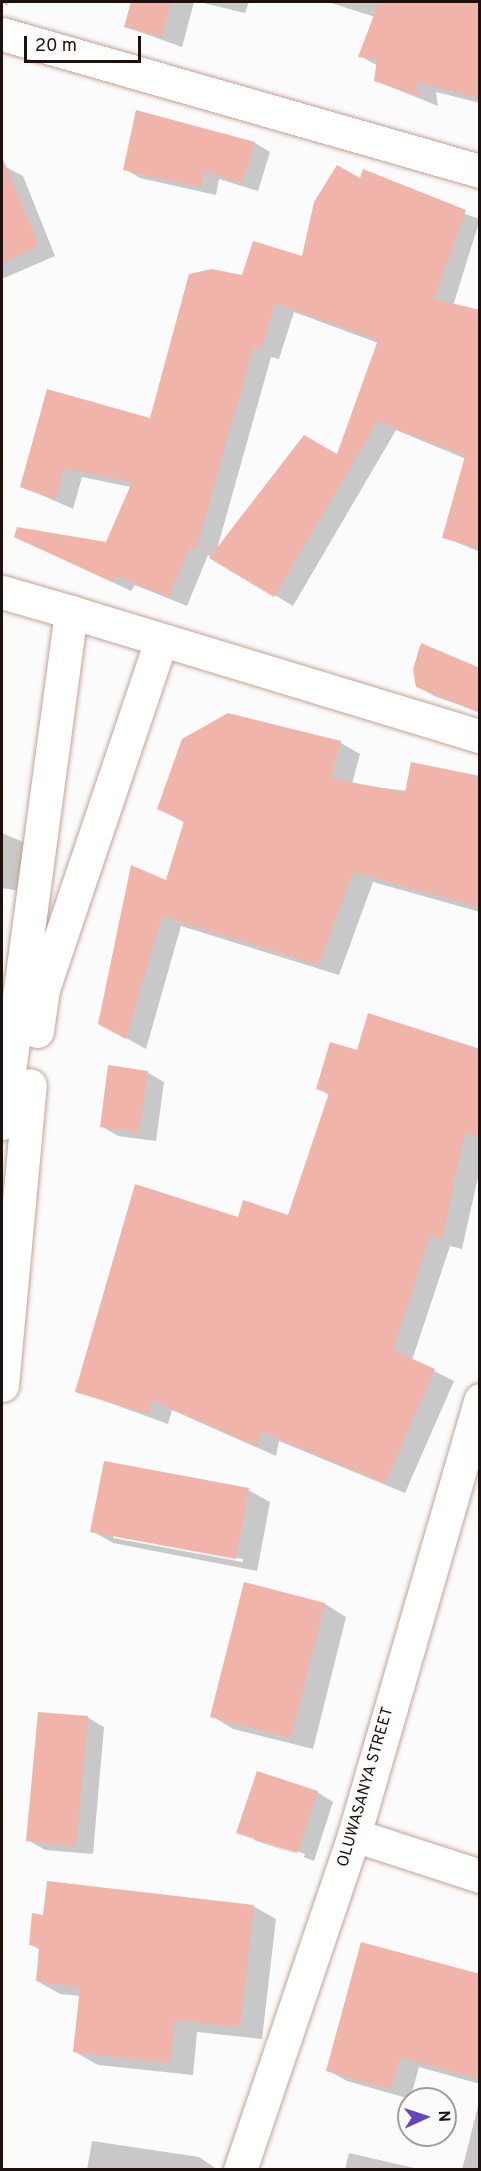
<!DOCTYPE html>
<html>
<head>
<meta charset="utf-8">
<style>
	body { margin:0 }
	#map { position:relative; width:481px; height:2171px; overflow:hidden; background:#fbfbfb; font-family:Overpass,sans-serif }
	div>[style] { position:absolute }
	.shadow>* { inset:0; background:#0003 }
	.building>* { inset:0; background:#f1b4aa }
	.roads { filter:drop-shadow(0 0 2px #c2a396) drop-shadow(0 0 2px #c2a396) }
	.street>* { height:33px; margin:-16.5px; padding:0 16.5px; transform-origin:16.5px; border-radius:16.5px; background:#fff }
	.secondary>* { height:33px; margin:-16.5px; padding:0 16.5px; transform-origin:16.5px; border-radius:16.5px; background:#fff }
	span { translate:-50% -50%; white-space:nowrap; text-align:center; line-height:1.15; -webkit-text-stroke:5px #fbfbfb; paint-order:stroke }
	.street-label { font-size:16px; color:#1c110c }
	.frame { position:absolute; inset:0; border:3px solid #1c110c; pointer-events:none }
	.north { position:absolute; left:397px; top:2087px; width:60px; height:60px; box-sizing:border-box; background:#fbfbfb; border:2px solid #a29d9b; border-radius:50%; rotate:87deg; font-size:16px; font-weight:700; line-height:24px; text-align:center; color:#1c110c }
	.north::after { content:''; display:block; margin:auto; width:21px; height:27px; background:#6447bf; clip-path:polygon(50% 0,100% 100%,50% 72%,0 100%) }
	.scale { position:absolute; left:24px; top:36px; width:117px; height:27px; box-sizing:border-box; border:3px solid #1c110c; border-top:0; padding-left:8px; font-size:18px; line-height:21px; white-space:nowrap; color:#1c110c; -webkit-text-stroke:4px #fbfbfb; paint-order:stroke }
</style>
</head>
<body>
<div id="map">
	<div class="shadow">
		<div style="clip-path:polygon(2px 2px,9px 2px,7px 6px)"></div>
		<div style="clip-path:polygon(132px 2px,194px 2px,182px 47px,126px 27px)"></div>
		<div style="clip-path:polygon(199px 2px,249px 2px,245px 13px)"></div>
		<div style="clip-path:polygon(328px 2px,480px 2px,480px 103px,436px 92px,438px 106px,376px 81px,378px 66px,360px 56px,375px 17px)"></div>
		<div style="clip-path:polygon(255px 143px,270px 152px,258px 191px,219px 179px,216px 195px,140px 178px,125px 169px)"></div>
		<div style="clip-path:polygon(6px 167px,23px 176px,55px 256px,2px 279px,2px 169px)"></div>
		<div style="clip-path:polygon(evenodd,361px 180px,480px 219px,453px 306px,480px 312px,480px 552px,444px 537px,466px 459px,396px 430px,293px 606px,208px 555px,187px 606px,135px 585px,131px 591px,16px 536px,107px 544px,131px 487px,82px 477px,73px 509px,22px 486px,151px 420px,243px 277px,303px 257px,361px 180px,294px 312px,378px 343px,338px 456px,217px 549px,271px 357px,279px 359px,294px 312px)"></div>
		<div style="clip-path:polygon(417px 686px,480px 712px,434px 696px)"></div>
		<div style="clip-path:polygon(228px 715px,341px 743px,360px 754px,352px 784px,480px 800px,480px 912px,373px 882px,339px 975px,181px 926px,146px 1049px,119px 1034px,185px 823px,158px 808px)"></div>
		<div style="clip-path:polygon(2px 833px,28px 844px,21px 891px,2px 888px)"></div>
		<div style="clip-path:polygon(480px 1050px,480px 1168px,462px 1249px,450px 1246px,412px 1360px,454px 1381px,405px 1493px,279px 1441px,276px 1456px,172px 1410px,168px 1424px,77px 1391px,239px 1219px,289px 1217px,330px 1096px,318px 1088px,359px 1052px)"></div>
		<div style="clip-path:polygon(147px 1072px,164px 1082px,156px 1141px,118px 1136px,101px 1126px)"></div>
		<div style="clip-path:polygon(evenodd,248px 1490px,270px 1502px,257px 1571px,113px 1543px,92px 1531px,248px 1490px,113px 1535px,243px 1559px,243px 1562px,113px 1538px,113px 1535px)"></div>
		<div style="clip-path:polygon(325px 1604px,346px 1617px,313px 1749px,233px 1729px,212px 1716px)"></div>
		<div style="clip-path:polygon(87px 1717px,104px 1727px,93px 1854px,45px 1850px,28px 1840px)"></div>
		<div style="clip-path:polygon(evenodd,317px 1792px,333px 1802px,314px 1861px,238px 1832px,317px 1792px,254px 1837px,305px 1854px,304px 1857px,254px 1840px,254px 1837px)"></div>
		<div style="clip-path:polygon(253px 1906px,276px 1919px,262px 2039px,197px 2032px,193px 2075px,98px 2065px,75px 2052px,81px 1996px,60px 1994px,37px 1981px,40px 1950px,30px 1944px)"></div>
		<div style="clip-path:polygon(480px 1975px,480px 2084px,419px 2067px,410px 2099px,347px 2081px,327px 2070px)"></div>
		<div style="clip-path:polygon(480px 2098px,480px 2170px,462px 2170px)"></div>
		<div style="clip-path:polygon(92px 2141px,199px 2157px,218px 2170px,87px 2170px)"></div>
		<div style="clip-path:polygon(349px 2153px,423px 2170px,345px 2170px)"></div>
	</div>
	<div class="building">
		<div style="clip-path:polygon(131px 2px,171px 2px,162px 37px,124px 27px)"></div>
		<div style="clip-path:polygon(379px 2px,480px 2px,480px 98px,417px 82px,419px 96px,374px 81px,377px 59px,358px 57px)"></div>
		<div style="clip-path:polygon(136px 110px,255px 142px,242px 183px,204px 171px,201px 187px,123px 170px)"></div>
		<div style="clip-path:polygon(2px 157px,39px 246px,2px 263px)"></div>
		<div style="clip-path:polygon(337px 165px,360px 178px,363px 169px,466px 210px,434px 299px,480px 310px,480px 548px,442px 538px,465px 456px,378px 421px,274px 597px,209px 558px,304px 435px,337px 454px,378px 340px,275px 303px,261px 350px,253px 348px,196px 550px,190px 546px,169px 597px,116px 576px,112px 582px,14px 537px,17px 527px,106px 542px,132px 482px,64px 468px,55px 500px,20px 487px,47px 389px,150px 418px,189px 274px,212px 269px,242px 275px,253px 241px,302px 256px,314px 202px)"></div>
		<div style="clip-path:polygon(421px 643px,480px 668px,480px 713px,416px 687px,413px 669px)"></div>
		<div style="clip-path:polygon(228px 713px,341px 741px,331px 778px,405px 793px,411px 762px,480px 776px,480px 907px,353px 872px,319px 965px,162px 916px,126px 1039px,98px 1024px,131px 865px,166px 880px,184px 821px,157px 809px,182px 739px)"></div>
		<div style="clip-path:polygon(368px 1013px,480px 1049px,480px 1137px,465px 1133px,442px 1239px,430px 1236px,393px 1350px,435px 1369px,385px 1483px,260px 1431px,257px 1446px,152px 1400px,148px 1414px,75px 1392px,135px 1184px,238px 1217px,243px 1200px,288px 1215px,329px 1093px,316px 1089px,330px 1042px,357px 1050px)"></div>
		<div style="clip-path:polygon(108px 1065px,148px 1071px,139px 1132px,100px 1127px)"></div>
		<div style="clip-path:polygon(104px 1461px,249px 1488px,236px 1559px,90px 1532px)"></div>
		<div style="clip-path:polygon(244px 1582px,325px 1603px,291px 1738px,210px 1717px)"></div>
		<div style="clip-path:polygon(38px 1712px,88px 1716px,76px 1846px,26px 1841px)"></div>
		<div style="clip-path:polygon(257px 1771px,318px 1791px,297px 1853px,236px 1833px)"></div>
		<div style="clip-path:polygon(47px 1881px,254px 1905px,240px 2027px,175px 2020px,170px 2063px,73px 2052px,80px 1987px,36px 1981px,39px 1947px,29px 1945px,32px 1913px,43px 1915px)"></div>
		<div style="clip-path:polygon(361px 1942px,480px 1974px,480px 2079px,400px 2057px,391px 2089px,326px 2071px)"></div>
	</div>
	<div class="roads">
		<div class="street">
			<div style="left:2px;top:34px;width:497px;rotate:16deg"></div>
			<div style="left:2px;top:592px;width:72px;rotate:16.2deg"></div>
			<div style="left:354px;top:1835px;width:133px;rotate:18deg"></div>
			<div style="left:240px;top:2170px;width:354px;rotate:-71.2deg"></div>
			<div style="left:354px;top:1835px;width:453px;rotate:-73.8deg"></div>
		</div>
		<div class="secondary">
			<div style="left:37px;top:1031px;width:42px;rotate:-81.9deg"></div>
			<div style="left:43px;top:989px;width:368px;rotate:-71.3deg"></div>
			<div style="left:2px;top:1123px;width:516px;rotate:-82.31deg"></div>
			<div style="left:71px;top:612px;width:427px;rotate:16.9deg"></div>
			<div style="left:2px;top:1385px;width:301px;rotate:-84.7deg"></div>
		</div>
	</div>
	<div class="street-label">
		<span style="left:366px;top:1787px;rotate:-74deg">OLUWASANYA STREET</span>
	</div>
	<div class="frame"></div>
	<div class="north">N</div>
	<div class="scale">20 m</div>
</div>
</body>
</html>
